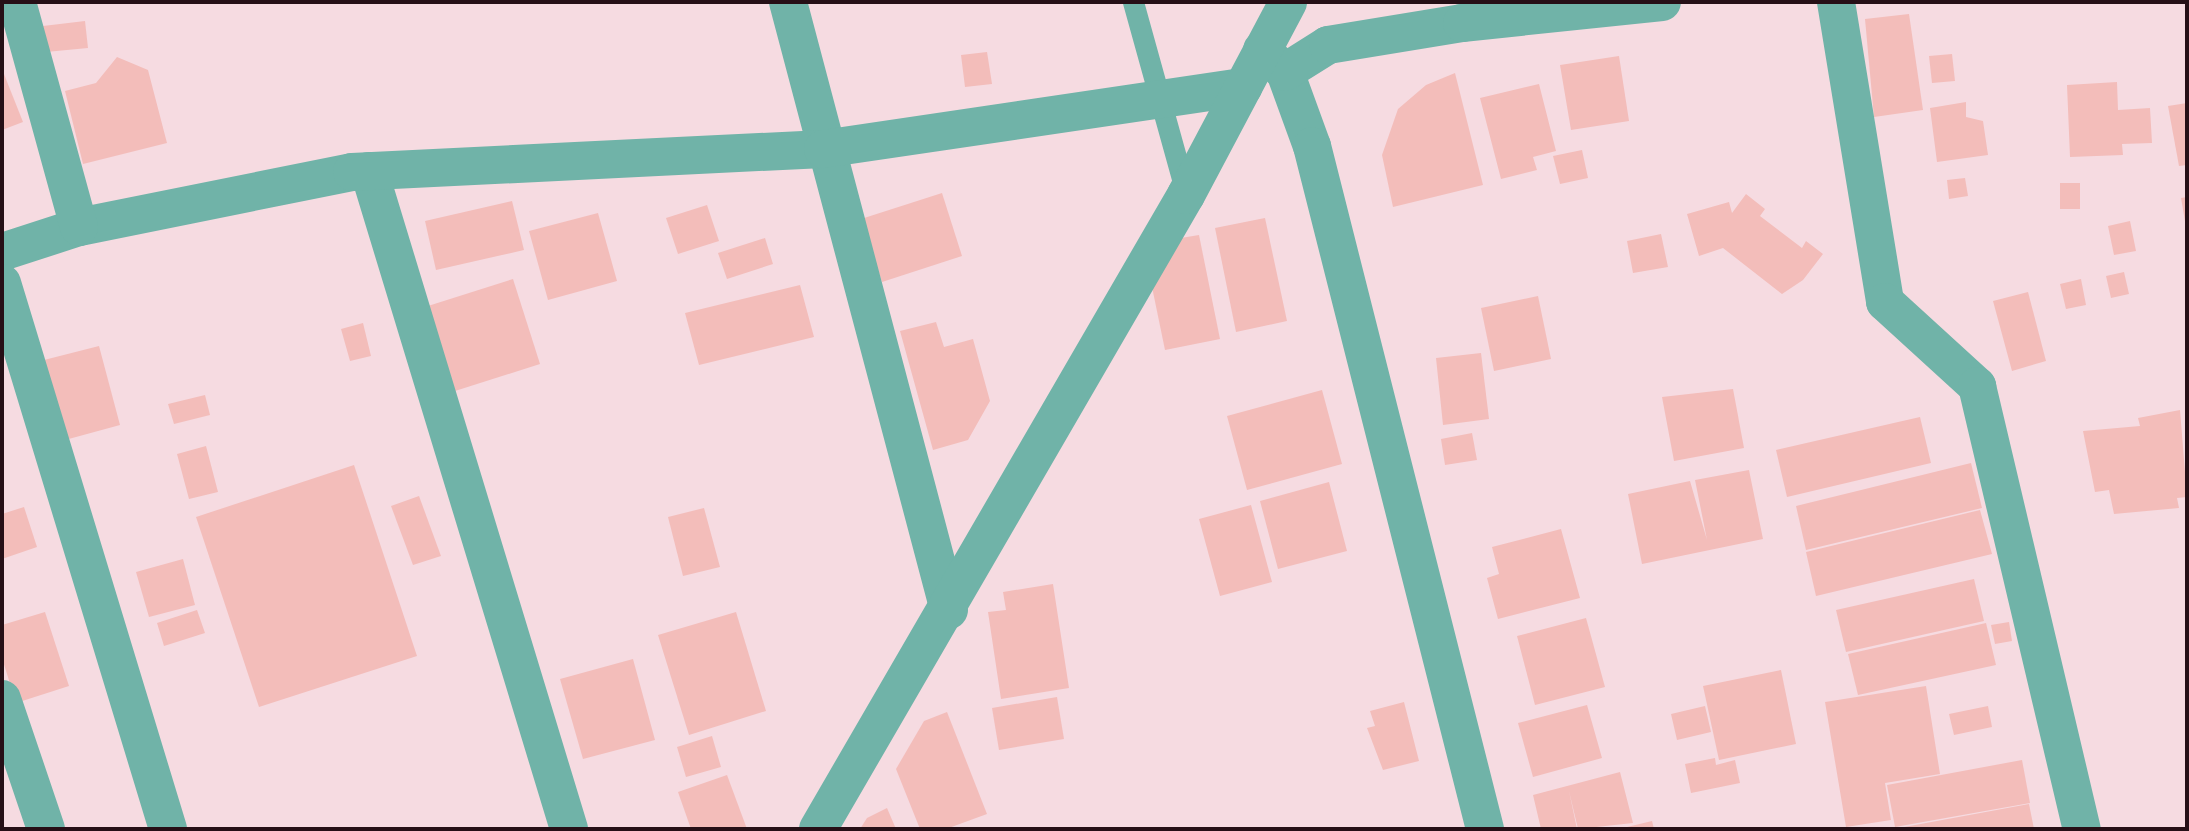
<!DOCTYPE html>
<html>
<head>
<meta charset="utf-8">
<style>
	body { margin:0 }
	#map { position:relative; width:2189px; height:831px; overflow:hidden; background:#f6dbe1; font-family:Overpass,sans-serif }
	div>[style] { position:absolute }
	.building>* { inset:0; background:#f3bdba }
	.service>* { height:21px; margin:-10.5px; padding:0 10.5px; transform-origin:10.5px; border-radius:10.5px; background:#70b3a8 }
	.minor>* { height:38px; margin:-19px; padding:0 19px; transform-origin:19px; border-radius:19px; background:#70b3a8 }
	span { translate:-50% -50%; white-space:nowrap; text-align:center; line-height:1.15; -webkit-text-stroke:5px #fff; paint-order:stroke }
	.frame { position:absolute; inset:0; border:4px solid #260f16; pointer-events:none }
</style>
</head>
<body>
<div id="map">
	<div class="building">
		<div style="clip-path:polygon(1909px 14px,1923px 110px,1874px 117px,1865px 19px)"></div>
		<div style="clip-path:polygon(85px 21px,88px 48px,46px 52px,43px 26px)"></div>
		<div style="clip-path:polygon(987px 52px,992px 84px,965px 87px,961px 55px)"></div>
		<div style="clip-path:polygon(1952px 54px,1955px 81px,1932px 83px,1929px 56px)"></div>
		<div style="clip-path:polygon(1619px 56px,1629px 121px,1571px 130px,1560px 65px)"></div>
		<div style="clip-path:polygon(117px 57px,148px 70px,167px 143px,83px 164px,65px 91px,96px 83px)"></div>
		<div style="clip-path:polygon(2px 69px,23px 122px,2px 130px)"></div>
		<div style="clip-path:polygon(1455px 73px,1483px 185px,1393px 207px,1382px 155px,1398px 109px,1426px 85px)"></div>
		<div style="clip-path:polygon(2117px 82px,2118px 110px,2150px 108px,2152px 143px,2122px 144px,2123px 155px,2070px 157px,2067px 85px)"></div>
		<div style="clip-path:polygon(1539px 84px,1556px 151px,1533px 157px,1537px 170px,1501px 179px,1480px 98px)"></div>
		<div style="clip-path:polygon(1966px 102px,1966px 117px,1983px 121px,1988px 155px,1937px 162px,1930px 108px)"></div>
		<div style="clip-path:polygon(2187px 103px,2187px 165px,2179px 166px,2168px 106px)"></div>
		<div style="clip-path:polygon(1582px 150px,1588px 178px,1560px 184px,1553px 156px)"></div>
		<div style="clip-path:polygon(1965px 178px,1968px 196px,1949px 199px,1947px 180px)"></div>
		<div style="clip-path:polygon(2060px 183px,2080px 183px,2080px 209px,2060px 209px)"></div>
		<div style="clip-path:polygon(942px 193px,962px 256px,882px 282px,861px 219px)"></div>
		<div style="clip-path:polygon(1746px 194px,1765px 209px,1760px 216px,1802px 248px,1806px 241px,1823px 254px,1803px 280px,1782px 294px,1723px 248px,1699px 256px,1687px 214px,1729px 202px,1732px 213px)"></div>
		<div style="clip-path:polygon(2187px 197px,2187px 227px,2186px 227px,2181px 198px)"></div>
		<div style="clip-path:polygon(512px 201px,524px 250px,436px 270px,425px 221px)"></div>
		<div style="clip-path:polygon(707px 205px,719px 241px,678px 254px,666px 218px)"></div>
		<div style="clip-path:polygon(598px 213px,617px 281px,548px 300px,529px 231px)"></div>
		<div style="clip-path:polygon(1265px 218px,1287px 321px,1236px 332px,1215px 228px)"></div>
		<div style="clip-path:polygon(2130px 221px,2136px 251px,2114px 255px,2108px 226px)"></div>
		<div style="clip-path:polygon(1661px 234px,1668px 267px,1633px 273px,1627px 241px)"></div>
		<div style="clip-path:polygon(1199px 235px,1220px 339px,1165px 350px,1152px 287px,1181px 238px)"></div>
		<div style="clip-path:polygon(765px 238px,773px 264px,727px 279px,718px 253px)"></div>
		<div style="clip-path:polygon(2124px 272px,2129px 294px,2111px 298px,2106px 276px)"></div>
		<div style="clip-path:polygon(513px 279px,540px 364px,455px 391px,428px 306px)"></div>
		<div style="clip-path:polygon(2081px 279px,2086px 305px,2066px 309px,2060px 284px)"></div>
		<div style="clip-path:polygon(800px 285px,814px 337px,699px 365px,685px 313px)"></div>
		<div style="clip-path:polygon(2028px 292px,2046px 361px,2012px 371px,1993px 301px)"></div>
		<div style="clip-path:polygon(1538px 296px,1551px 359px,1494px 371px,1481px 308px)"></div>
		<div style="clip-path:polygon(936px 322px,944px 347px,973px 339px,990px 401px,968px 440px,933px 450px,900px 331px)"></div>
		<div style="clip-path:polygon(363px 323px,371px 356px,350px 361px,341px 329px)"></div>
		<div style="clip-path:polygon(99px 346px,120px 425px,65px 440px,44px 360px)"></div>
		<div style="clip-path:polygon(1481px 353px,1489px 419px,1443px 425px,1436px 358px)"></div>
		<div style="clip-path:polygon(1733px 389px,1744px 448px,1674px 461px,1662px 397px)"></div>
		<div style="clip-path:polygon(1322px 390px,1342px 464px,1247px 490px,1227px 416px)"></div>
		<div style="clip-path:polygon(205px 395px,210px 415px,174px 424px,168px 404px)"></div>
		<div style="clip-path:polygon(2180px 410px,2187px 497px,2177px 498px,2179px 508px,2114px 514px,2109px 490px,2095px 492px,2083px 431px,2140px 426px,2138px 418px)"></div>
		<div style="clip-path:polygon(1920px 417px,1931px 463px,1787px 497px,1776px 450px)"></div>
		<div style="clip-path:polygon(1472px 433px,1477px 460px,1445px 465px,1441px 439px)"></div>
		<div style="clip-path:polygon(206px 446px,218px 492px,189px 499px,177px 454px)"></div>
		<div style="clip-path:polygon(1971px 463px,1982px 508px,1806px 550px,1796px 506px)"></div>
		<div style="clip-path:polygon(354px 465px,417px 656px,259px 707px,196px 517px)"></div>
		<div style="clip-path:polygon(1749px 470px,1763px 539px,1642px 564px,1628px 494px,1690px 481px,1707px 540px,1695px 480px)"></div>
		<div style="clip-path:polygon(1329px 482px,1347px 551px,1278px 569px,1260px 501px)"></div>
		<div style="clip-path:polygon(419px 496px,441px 556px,413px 565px,391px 506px)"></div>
		<div style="clip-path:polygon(1251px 505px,1272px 582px,1220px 596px,1199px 519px)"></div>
		<div style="clip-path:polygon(24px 507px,37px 547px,2px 559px,2px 514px)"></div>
		<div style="clip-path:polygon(704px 508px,720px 567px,683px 576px,668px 517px)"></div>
		<div style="clip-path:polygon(1980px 510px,1992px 554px,1816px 596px,1806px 552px)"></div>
		<div style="clip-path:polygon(1561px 529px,1580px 598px,1498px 619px,1487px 578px,1499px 574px,1492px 547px)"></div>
		<div style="clip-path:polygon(183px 559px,195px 605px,149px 617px,136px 572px)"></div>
		<div style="clip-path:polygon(1974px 579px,1984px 621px,1846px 652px,1836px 610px)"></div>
		<div style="clip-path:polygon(1053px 584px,1069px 688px,1001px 699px,988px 612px,1006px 610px,1003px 592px)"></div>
		<div style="clip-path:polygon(197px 610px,205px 633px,164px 646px,157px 623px)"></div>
		<div style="clip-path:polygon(45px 612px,69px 686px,16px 703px,2px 658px,2px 625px)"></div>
		<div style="clip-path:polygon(736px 612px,766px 711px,689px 735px,658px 635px)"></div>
		<div style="clip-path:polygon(1586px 618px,1605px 687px,1535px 705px,1517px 636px)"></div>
		<div style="clip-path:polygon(2009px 622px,2012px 641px,1995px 644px,1991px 625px)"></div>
		<div style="clip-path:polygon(1986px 623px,1996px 665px,1858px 695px,1848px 654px)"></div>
		<div style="clip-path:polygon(633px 659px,655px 740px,583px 759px,560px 679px)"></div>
		<div style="clip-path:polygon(1781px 670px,1796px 744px,1719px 760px,1703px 686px)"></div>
		<div style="clip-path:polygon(1926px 686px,1940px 774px,1885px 783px,1891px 820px,1846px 827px,1825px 702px)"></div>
		<div style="clip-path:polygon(1057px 697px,1064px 739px,999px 750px,992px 708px)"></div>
		<div style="clip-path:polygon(1404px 702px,1419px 761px,1383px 770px,1367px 728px,1375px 726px,1370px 711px)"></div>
		<div style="clip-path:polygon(1587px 705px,1602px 758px,1533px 777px,1518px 723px)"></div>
		<div style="clip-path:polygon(1705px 706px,1711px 732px,1677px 740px,1671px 714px)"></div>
		<div style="clip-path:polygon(1988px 706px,1992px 727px,1954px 735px,1949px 714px)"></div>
		<div style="clip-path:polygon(947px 712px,987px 814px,946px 829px,920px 829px,896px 769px,924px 721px)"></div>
		<div style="clip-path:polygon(712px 736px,721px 767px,686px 777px,677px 747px)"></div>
		<div style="clip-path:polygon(1715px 758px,1716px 765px,1735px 760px,1740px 783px,1691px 793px,1685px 764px)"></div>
		<div style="clip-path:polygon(2022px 760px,2030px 803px,1895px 827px,1887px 785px)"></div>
		<div style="clip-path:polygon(1620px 772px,1633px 823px,1578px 829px,1569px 791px,1577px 829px,1541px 829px,1533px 795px)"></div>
		<div style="clip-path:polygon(727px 775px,747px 829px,691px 829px,678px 792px)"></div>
		<div style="clip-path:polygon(2029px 804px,2034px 829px,1899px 829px,1899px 828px)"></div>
		<div style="clip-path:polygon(887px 808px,896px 829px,860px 829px,867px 818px)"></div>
		<div style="clip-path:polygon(1652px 821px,1654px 829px,1623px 829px,1623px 828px)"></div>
	</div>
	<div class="service">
		<div style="left:1133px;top:2px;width:198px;rotate:74.5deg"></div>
	</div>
	<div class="minor">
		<div style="left:788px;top:2px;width:629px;rotate:75.17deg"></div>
		<div style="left:1836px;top:2px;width:304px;rotate:80.7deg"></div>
		<div style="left:1885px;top:302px;width:125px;rotate:42.4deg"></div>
		<div style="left:1977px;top:386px;width:455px;rotate:76.7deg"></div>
		<div style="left:1262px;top:50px;width:32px;rotate:44deg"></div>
		<div style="left:1285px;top:72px;width:79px;rotate:70deg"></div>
		<div style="left:1312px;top:146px;width:705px;rotate:75.79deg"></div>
		<div style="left:1285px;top:72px;width:51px;rotate:-32.1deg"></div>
		<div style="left:1328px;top:45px;width:136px;rotate:-9.3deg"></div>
		<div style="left:1462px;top:23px;width:201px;rotate:-6deg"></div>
		<div style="left:369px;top:171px;width:688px;rotate:73.09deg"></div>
		<div style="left:79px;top:227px;width:278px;rotate:-11.4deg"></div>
		<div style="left:352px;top:172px;width:472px;rotate:-2.8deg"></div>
		<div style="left:823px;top:149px;width:425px;rotate:-8.4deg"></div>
		<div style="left:2px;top:252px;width:81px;rotate:-18deg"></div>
		<div style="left:79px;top:227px;width:233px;rotate:-105.4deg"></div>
		<div style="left:2px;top:283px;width:571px;rotate:73.09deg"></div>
		<div style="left:2px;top:699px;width:137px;rotate:71.3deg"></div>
		<div style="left:818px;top:829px;width:733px;rotate:-59.87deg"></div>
		<div style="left:1186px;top:195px;width:218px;rotate:-62.1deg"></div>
	</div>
	<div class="frame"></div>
</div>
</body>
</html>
